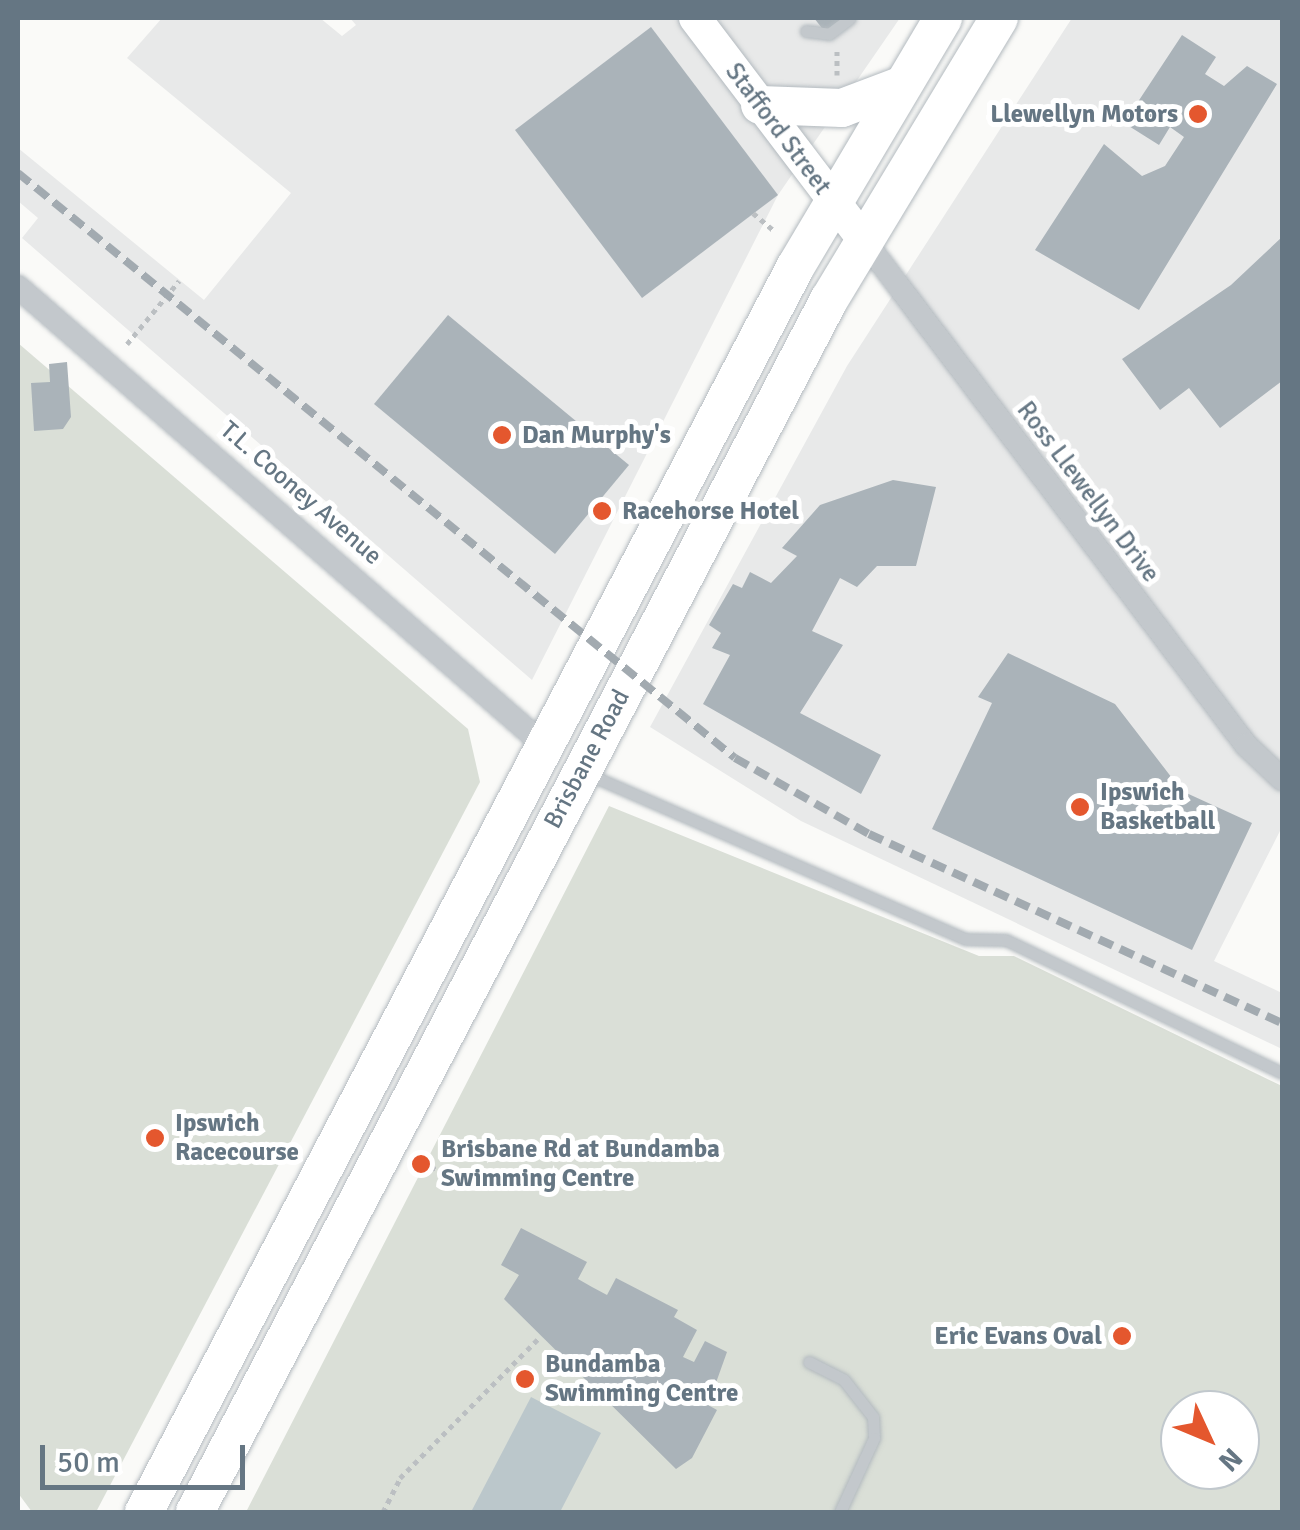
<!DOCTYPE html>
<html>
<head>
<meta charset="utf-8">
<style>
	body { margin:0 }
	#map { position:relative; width:1300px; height:1530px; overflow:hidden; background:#fafaf8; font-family:Signika,sans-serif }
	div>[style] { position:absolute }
	.built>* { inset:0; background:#e8e9e9 }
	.green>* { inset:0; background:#dadfd7 }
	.water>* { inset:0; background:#bbc7cb }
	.building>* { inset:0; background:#aab3b9 }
	.path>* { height:5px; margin-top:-2.5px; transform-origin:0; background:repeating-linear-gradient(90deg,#bbbfc2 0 5px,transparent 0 10px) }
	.roads { filter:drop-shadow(0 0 2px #b3babf) drop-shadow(0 0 2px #b3babf) }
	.lane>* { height:11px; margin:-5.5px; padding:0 5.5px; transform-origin:5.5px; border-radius:5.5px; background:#c3c8cc }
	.street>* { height:22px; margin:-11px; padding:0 11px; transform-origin:11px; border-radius:11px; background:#c3c8cc }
	.secondary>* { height:32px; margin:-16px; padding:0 16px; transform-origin:16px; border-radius:16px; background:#fff }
	.primary>* { height:38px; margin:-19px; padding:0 19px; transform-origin:19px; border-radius:19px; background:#fff }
	.rail>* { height:8px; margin-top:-4px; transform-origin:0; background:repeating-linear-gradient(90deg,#a2aab0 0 15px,transparent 0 23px) }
	.dots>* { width:28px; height:28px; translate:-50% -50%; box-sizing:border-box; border:5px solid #fff; border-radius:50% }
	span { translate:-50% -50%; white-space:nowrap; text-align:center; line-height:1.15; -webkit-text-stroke:10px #fff; paint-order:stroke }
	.poi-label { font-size:25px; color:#657683; font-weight:700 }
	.right { translate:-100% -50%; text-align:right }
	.left { translate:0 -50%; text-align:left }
	.street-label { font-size:25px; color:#657683 }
	.frame { position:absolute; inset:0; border:20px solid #657683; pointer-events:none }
	.north { position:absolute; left:1160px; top:1390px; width:100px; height:100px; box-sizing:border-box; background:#fff; border:2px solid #c1c8cd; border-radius:50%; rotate:134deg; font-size:28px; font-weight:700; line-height:40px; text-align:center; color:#657683 }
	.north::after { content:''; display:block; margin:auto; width:35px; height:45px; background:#e4572e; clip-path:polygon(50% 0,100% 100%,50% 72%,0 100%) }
	.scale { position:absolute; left:40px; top:1445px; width:205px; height:45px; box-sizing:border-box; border:5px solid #657683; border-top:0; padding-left:12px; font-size:30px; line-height:35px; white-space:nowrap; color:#657683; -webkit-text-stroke:8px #fff; paint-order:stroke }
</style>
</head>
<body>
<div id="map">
	<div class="built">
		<div style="clip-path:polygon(162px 18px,320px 18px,342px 36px,356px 25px,350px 18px,900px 18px,778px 195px,532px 680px,22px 238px,38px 218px,18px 201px,18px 148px,204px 300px,291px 193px,127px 58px)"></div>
		<div style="clip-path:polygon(1072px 18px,1282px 18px,1282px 827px,1214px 961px,1282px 993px,1282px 1049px,801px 821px,650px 727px,847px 366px)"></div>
	</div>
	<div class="green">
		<div style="clip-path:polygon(18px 343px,468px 729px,480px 782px,96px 1512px,32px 1512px,18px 1493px)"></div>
		<div style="clip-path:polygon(evenodd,609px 806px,979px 956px,1014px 956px,1282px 1086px,1282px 1512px,246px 1512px,609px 806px,1180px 1410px,1240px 1410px,1240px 1470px,1180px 1470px,1180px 1410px)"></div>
	</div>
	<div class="water">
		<div style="clip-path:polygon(531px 1397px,601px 1433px,560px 1512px,471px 1512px)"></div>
	</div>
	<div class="building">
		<div style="clip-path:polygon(814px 18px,844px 18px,825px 32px)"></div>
		<div style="clip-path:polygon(651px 27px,778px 195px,642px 298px,515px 130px)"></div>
		<div style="clip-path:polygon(1182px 35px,1216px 57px,1205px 74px,1224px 86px,1247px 66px,1277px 84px,1139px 310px,1035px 250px,1104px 144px,1142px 176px,1165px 166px,1184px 137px,1170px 127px,1159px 145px,1124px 123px)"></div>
		<div style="clip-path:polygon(1282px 237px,1282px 381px,1220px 428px,1189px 388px,1160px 410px,1122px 359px,1231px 285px)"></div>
		<div style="clip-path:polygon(448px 315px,629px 465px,555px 554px,374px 404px)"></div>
		<div style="clip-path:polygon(67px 362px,71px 417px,63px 429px,34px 431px,31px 383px,50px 382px,49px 364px)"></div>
		<div style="clip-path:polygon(893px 480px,936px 487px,916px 566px,877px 566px,857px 587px,840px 578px,812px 631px,843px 645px,800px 713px,881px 755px,861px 794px,703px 704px,730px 655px,712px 648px,721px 633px,709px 625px,733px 584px,742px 588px,750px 572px,771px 583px,797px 556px,782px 548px,820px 505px)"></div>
		<div style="clip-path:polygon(1008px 653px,1115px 704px,1182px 791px,1252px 823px,1192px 950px,932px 829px,992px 703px,978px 697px)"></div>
		<div style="clip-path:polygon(521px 1228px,587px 1262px,578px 1279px,592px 1287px,607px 1295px,616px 1278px,678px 1310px,674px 1317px,697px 1330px,683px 1357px,694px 1362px,705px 1341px,727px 1352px,708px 1405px,717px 1410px,692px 1458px,676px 1469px,504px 1299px,519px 1275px,501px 1265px)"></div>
	</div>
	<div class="path">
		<div style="left:837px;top:51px;width:24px;rotate:90deg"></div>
		<div style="left:753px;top:213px;width:26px;rotate:40deg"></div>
		<div style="left:127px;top:344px;width:82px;rotate:-50.5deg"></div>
		<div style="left:413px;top:1158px;width:32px;rotate:26deg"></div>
		<div style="left:383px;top:1512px;width:38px;rotate:-63deg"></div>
		<div style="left:400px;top:1478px;width:200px;rotate:-45.2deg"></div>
	</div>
	<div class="roads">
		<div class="lane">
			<div style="left:806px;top:31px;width:23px;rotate:7deg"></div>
			<div style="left:829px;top:34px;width:26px;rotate:-37deg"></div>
			<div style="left:590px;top:775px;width:409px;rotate:23.6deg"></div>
			<div style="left:965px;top:939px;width:41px;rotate:1.4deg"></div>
			<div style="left:1006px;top:940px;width:306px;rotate:25.7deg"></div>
			<div style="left:809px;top:1362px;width:39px;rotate:27deg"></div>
			<div style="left:844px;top:1380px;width:47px;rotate:51.9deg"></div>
			<div style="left:873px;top:1417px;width:21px;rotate:87deg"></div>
			<div style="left:874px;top:1438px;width:81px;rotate:114.7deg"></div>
		</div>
		<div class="street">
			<div style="left:863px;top:239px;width:635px;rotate:52.88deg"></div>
			<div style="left:1246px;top:745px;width:50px;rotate:43.4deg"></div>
			<div style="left:18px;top:287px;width:697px;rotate:41.05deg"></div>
		</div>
		<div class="secondary">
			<div style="left:695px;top:18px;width:278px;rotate:52.8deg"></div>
		</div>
		<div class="primary">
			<div style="left:760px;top:105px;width:82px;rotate:2.1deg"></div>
			<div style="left:842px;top:108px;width:65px;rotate:-20.7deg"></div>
			<div style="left:144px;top:1512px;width:1406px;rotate:-62.38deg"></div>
			<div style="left:796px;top:266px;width:288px;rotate:-59.3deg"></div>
			<div style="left:195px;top:1512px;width:1368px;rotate:-62.39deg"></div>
			<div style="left:829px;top:300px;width:329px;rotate:-58.9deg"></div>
		</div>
	</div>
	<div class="rail">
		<div style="left:18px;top:173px;width:925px;rotate:39.21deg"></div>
		<div style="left:735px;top:758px;width:154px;rotate:29.6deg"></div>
		<div style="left:869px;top:834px;width:454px;rotate:24.6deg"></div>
	</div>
	<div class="dots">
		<div style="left:1198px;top:114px;background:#e4572e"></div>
		<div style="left:502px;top:435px;background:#e4572e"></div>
		<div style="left:602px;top:511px;background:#e4572e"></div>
		<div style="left:1080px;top:807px;background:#e4572e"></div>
		<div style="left:155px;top:1138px;background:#e4572e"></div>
		<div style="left:421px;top:1164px;background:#e4572e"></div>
		<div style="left:1122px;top:1336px;background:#e4572e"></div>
		<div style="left:525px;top:1379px;background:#e4572e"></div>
	</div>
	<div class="poi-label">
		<span class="right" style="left:1178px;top:114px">Llewellyn Motors</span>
		<span class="left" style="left:522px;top:435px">Dan Murphy's</span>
		<span class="left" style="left:622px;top:511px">Racehorse Hotel</span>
		<span class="left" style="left:1100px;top:807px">Ipswich<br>Basketball</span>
		<span class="left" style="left:175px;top:1138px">Ipswich<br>Racecourse</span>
		<span class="left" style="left:441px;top:1164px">Brisbane Rd at Bundamba<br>Swimming Centre</span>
		<span class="right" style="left:1102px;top:1336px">Eric Evans Oval</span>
		<span class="left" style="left:545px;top:1379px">Bundamba<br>Swimming Centre</span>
	</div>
	<div class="street-label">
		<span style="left:778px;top:129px;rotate:53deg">Stafford Street</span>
		<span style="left:1088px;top:492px;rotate:53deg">Ross Llewellyn Drive</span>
		<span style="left:301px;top:493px;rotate:41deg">T.L. Cooney Avenue</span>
		<span style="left:587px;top:759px;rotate:-62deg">Brisbane Road</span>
	</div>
	<div class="frame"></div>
	<div class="north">N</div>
	<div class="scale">50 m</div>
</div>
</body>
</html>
